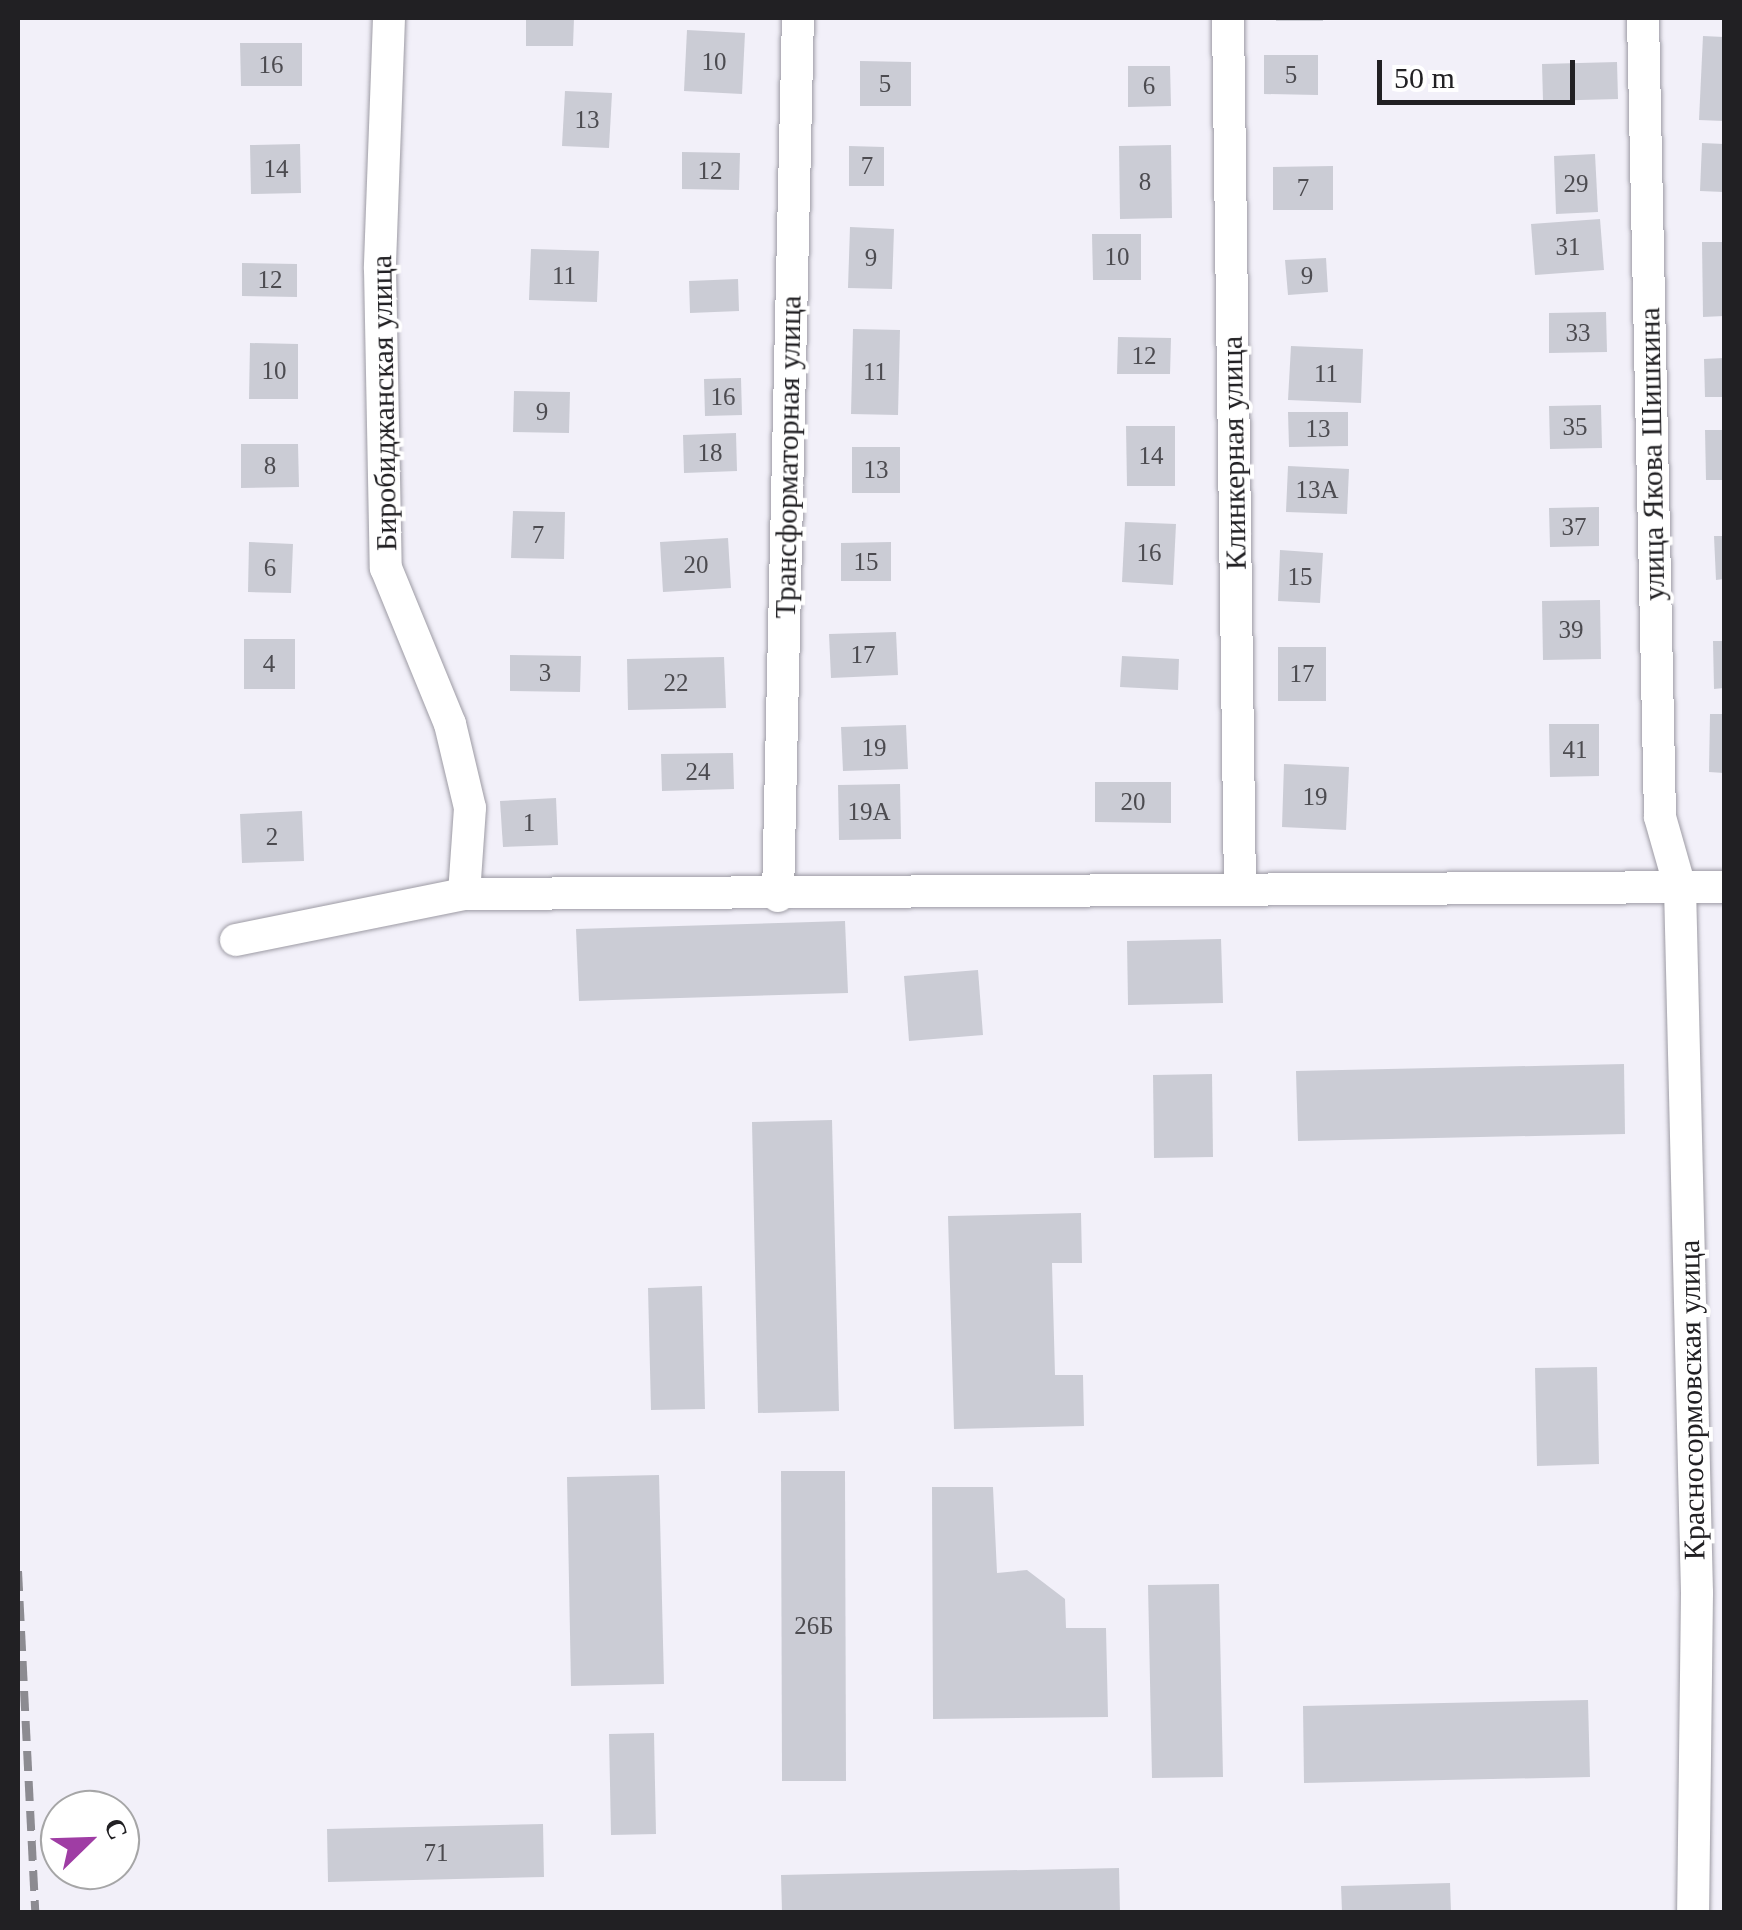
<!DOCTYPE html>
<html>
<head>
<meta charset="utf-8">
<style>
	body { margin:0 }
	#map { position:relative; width:1742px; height:1930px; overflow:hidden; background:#f2f0f9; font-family:Georgia,serif }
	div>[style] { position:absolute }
	.building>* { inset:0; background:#cbccd5 }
	.roads { filter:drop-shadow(0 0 2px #9d9ba4) drop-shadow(0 0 2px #9d9ba4) }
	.minor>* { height:32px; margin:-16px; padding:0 16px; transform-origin:16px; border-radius:16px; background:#fff }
	.rail>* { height:8px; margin-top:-4px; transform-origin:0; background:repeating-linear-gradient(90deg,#8c8b91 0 20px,transparent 0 30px) }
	span { translate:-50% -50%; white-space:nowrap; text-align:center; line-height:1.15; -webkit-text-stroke:8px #fff; paint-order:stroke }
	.number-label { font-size:25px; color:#4c4b50 }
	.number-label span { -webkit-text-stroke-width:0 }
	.street-label { font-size:30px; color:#212023 }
	.frame { position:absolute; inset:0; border:20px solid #212023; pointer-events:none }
	.north { position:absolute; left:40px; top:1790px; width:100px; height:100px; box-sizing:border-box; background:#fff; border:2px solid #a6a6a7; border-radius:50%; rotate:67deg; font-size:28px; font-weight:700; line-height:40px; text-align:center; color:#212023 }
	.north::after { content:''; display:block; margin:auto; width:35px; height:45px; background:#9f3da4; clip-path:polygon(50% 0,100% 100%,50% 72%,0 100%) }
	.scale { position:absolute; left:1377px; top:60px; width:198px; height:45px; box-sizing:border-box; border:5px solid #212023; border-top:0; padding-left:12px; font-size:30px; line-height:35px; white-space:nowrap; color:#212023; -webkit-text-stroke:8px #fff; paint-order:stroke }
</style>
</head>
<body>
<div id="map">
	<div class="building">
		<div style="clip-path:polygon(526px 18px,574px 18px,573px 46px,526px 46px)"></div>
		<div style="clip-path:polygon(1276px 18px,1323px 18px,1323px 21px,1276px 21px)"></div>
		<div style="clip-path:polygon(687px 30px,745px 33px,742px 94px,684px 91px)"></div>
		<div style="clip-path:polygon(1703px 36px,1724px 37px,1724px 121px,1699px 120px)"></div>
		<div style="clip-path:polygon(240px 43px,302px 43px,302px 86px,241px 86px)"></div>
		<div style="clip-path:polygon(1264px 55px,1318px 55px,1318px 95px,1264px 94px)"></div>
		<div style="clip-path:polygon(860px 61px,911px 62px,911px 106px,860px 106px)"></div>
		<div style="clip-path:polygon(1617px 62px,1618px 99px,1543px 101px,1542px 64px)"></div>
		<div style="clip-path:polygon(1128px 66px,1170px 66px,1171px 106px,1128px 107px)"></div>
		<div style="clip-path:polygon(565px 91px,612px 93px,609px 148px,562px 146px)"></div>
		<div style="clip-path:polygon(1702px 143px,1724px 144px,1724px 192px,1700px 191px)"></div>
		<div style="clip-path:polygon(300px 144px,301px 193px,251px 194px,250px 145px)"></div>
		<div style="clip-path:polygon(1171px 145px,1172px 218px,1120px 219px,1119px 146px)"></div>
		<div style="clip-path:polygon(849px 146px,884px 147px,884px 186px,849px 186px)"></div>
		<div style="clip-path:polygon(682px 152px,740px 153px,739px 190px,682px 189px)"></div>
		<div style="clip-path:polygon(1595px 154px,1598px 212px,1556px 214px,1554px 156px)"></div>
		<div style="clip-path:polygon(1333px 166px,1333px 210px,1273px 210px,1273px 167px)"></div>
		<div style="clip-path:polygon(1600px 219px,1604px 270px,1535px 275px,1531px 224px)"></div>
		<div style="clip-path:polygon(850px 227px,894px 229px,892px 289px,848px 288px)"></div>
		<div style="clip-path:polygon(1092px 234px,1141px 234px,1141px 280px,1093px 280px)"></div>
		<div style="clip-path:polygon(1702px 242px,1724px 242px,1724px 316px,1703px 317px)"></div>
		<div style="clip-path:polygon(531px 249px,599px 251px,597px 302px,529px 300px)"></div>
		<div style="clip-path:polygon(1326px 258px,1328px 292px,1288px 295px,1285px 260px)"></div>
		<div style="clip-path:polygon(242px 263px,297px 264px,297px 297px,242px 296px)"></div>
		<div style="clip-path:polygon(738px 279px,739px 311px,690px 313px,689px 281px)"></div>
		<div style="clip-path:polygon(1606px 312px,1607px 352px,1549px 353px,1549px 313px)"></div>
		<div style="clip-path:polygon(853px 329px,900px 330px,898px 415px,851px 414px)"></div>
		<div style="clip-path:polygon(1118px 337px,1171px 338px,1170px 374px,1117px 374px)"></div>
		<div style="clip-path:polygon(250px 343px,298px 344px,298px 399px,249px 399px)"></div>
		<div style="clip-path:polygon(1291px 346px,1363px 349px,1361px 403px,1288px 400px)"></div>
		<div style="clip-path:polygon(1724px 358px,1724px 397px,1705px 397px,1704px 359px)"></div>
		<div style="clip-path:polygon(741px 378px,742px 415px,705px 416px,704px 379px)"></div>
		<div style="clip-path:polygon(514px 391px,570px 392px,569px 433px,513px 432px)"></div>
		<div style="clip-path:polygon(1601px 405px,1602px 448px,1550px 449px,1549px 406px)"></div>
		<div style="clip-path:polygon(1288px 412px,1348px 412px,1348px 446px,1289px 447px)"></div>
		<div style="clip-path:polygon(1126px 426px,1175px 426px,1175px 486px,1127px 486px)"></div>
		<div style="clip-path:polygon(1705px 430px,1724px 430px,1724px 480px,1706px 480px)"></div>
		<div style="clip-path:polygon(736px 433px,737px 471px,684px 473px,683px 435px)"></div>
		<div style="clip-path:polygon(241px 444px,298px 444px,299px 487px,241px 488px)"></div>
		<div style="clip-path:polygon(852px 447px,900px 447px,900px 493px,852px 493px)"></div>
		<div style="clip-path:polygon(1288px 466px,1349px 469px,1347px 514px,1286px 512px)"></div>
		<div style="clip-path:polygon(1599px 507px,1599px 546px,1550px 547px,1549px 508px)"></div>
		<div style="clip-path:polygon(513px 511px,565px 512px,564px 559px,511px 558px)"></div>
		<div style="clip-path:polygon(1125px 522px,1176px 524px,1173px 585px,1122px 582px)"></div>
		<div style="clip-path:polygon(1714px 536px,1724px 536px,1724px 579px,1716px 580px)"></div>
		<div style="clip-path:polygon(728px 538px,731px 588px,663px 592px,660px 542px)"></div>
		<div style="clip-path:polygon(249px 542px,293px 544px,291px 593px,248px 592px)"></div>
		<div style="clip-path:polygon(891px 542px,891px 581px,841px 581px,841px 543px)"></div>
		<div style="clip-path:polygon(1280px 550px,1323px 553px,1320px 603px,1278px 601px)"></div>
		<div style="clip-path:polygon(1600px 600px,1601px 659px,1543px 660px,1542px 601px)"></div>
		<div style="clip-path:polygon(896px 632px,898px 675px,831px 678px,829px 634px)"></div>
		<div style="clip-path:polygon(244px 639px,295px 639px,295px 689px,244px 689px)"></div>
		<div style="clip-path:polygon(1713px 641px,1724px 641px,1724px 688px,1714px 689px)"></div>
		<div style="clip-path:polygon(1278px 647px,1326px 647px,1326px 701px,1278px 701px)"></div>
		<div style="clip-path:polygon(510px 655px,581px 656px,580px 692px,510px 691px)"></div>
		<div style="clip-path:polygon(1122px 656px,1179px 659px,1178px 690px,1120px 687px)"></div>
		<div style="clip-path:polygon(724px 657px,726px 708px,628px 710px,627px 659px)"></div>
		<div style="clip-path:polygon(1710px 714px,1724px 714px,1724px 773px,1709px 772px)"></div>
		<div style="clip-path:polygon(1549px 724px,1599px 724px,1599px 776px,1550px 777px)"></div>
		<div style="clip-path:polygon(906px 725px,908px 769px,843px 771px,841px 727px)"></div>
		<div style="clip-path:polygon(733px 753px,734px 789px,662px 791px,661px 754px)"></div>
		<div style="clip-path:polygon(1284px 764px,1349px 767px,1346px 830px,1282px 827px)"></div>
		<div style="clip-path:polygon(1095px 782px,1171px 782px,1171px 823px,1095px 822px)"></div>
		<div style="clip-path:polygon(900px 784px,901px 839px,839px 840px,838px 785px)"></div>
		<div style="clip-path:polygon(556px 798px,558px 845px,503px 847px,500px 801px)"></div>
		<div style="clip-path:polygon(302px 811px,304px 861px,242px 863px,240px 814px)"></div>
		<div style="clip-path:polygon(845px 921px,848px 993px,579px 1001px,576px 929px)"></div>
		<div style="clip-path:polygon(1221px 939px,1223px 1003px,1128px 1005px,1127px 941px)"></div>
		<div style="clip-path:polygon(978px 970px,983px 1035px,909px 1041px,904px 976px)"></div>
		<div style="clip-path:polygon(1624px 1064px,1625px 1134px,1298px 1141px,1296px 1071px)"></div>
		<div style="clip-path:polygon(1212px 1074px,1213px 1157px,1154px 1158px,1153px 1075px)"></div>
		<div style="clip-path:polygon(832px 1120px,839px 1411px,758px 1413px,752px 1122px)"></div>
		<div style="clip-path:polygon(1081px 1213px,1082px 1263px,1052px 1263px,1055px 1375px,1083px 1375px,1084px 1426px,954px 1429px,948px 1216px)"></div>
		<div style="clip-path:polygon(702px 1286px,705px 1409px,651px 1410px,648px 1288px)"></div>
		<div style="clip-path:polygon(1597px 1367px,1599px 1464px,1537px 1466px,1535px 1368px)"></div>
		<div style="clip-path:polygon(781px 1471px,845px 1471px,846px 1781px,782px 1781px)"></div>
		<div style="clip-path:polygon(659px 1475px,664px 1684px,571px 1686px,567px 1477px)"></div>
		<div style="clip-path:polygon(932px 1487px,993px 1487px,997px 1573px,1027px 1570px,1065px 1599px,1066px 1628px,1106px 1628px,1108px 1717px,933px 1719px)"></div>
		<div style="clip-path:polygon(1219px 1584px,1223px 1777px,1152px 1778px,1148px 1585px)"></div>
		<div style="clip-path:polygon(1588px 1700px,1590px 1777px,1304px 1783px,1303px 1706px)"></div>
		<div style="clip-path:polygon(654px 1733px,656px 1834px,611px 1835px,609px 1734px)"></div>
		<div style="clip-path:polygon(543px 1824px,544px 1877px,328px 1882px,327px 1829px)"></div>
		<div style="clip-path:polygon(1119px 1868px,1120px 1912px,782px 1912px,781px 1875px)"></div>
		<div style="clip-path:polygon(1450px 1883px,1451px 1912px,1342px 1912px,1341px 1886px)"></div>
	</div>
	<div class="roads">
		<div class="minor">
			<div style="left:389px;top:18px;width:251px;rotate:92.1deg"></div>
			<div style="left:380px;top:269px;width:299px;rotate:88.9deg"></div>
			<div style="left:386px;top:568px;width:169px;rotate:67.7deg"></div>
			<div style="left:450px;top:724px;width:86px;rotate:76.6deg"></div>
			<div style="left:470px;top:808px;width:86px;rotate:94deg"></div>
			<div style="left:1228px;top:18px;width:870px;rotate:89.21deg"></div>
			<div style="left:1643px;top:18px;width:799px;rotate:88.78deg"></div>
			<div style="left:1660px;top:817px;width:73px;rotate:74.1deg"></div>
			<div style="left:1680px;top:887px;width:706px;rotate:88.62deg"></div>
			<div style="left:1697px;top:1593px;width:319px;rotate:90.7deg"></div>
			<div style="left:778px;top:896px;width:878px;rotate:-88.7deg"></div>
			<div style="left:236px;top:940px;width:233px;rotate:-11.4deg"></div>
			<div style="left:464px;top:894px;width:1260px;rotate:-0.32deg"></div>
		</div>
	</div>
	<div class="rail">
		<div style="left:18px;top:1571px;width:341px;rotate:87.1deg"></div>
	</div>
	<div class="number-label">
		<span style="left:714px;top:62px">10</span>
		<span style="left:271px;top:65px">16</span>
		<span style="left:1291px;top:75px">5</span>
		<span style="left:885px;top:84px">5</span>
		<span style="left:1149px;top:86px">6</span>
		<span style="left:587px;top:120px">13</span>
		<span style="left:867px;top:166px">7</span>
		<span style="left:276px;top:169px">14</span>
		<span style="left:710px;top:171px">12</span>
		<span style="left:1145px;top:182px">8</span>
		<span style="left:1576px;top:184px">29</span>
		<span style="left:1303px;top:188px">7</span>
		<span style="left:1568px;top:247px">31</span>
		<span style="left:1117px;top:257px">10</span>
		<span style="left:871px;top:258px">9</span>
		<span style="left:564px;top:276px">11</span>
		<span style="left:1307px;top:276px">9</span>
		<span style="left:270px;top:280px">12</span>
		<span style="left:1578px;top:333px">33</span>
		<span style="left:1144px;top:356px">12</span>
		<span style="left:274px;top:371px">10</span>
		<span style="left:875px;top:372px">11</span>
		<span style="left:1326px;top:374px">11</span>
		<span style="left:723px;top:397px">16</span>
		<span style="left:542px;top:412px">9</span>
		<span style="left:1575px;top:427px">35</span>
		<span style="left:1318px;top:429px">13</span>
		<span style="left:710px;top:453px">18</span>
		<span style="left:1151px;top:456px">14</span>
		<span style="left:270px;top:466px">8</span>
		<span style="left:876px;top:470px">13</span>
		<span style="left:1317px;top:490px">13А</span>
		<span style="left:1574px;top:527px">37</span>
		<span style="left:538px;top:535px">7</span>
		<span style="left:1149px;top:553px">16</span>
		<span style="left:866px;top:562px">15</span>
		<span style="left:696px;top:565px">20</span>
		<span style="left:270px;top:568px">6</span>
		<span style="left:1300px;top:577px">15</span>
		<span style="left:1571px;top:630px">39</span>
		<span style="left:863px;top:655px">17</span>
		<span style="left:269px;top:664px">4</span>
		<span style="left:545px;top:673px">3</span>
		<span style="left:1302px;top:674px">17</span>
		<span style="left:676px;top:683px">22</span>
		<span style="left:874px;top:748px">19</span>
		<span style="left:1575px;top:750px">41</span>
		<span style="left:698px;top:772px">24</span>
		<span style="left:1315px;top:797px">19</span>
		<span style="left:1133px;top:802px">20</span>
		<span style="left:869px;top:812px">19А</span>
		<span style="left:529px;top:823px">1</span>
		<span style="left:272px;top:837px">2</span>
		<span style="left:814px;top:1626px">26Б</span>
		<span style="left:436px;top:1853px">71</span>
	</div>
	<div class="street-label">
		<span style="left:384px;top:403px;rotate:-91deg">Биробиджанская улица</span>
		<span style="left:1234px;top:453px;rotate:-91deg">Клинкерная улица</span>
		<span style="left:1652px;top:454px;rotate:-91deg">улица Якова Шишкина</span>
		<span style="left:788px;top:457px;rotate:-89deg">Трансформаторная улица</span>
		<span style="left:1692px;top:1400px;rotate:-91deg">Красносормовская улица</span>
	</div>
	<div class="frame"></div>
	<div class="north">С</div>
	<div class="scale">50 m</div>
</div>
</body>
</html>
